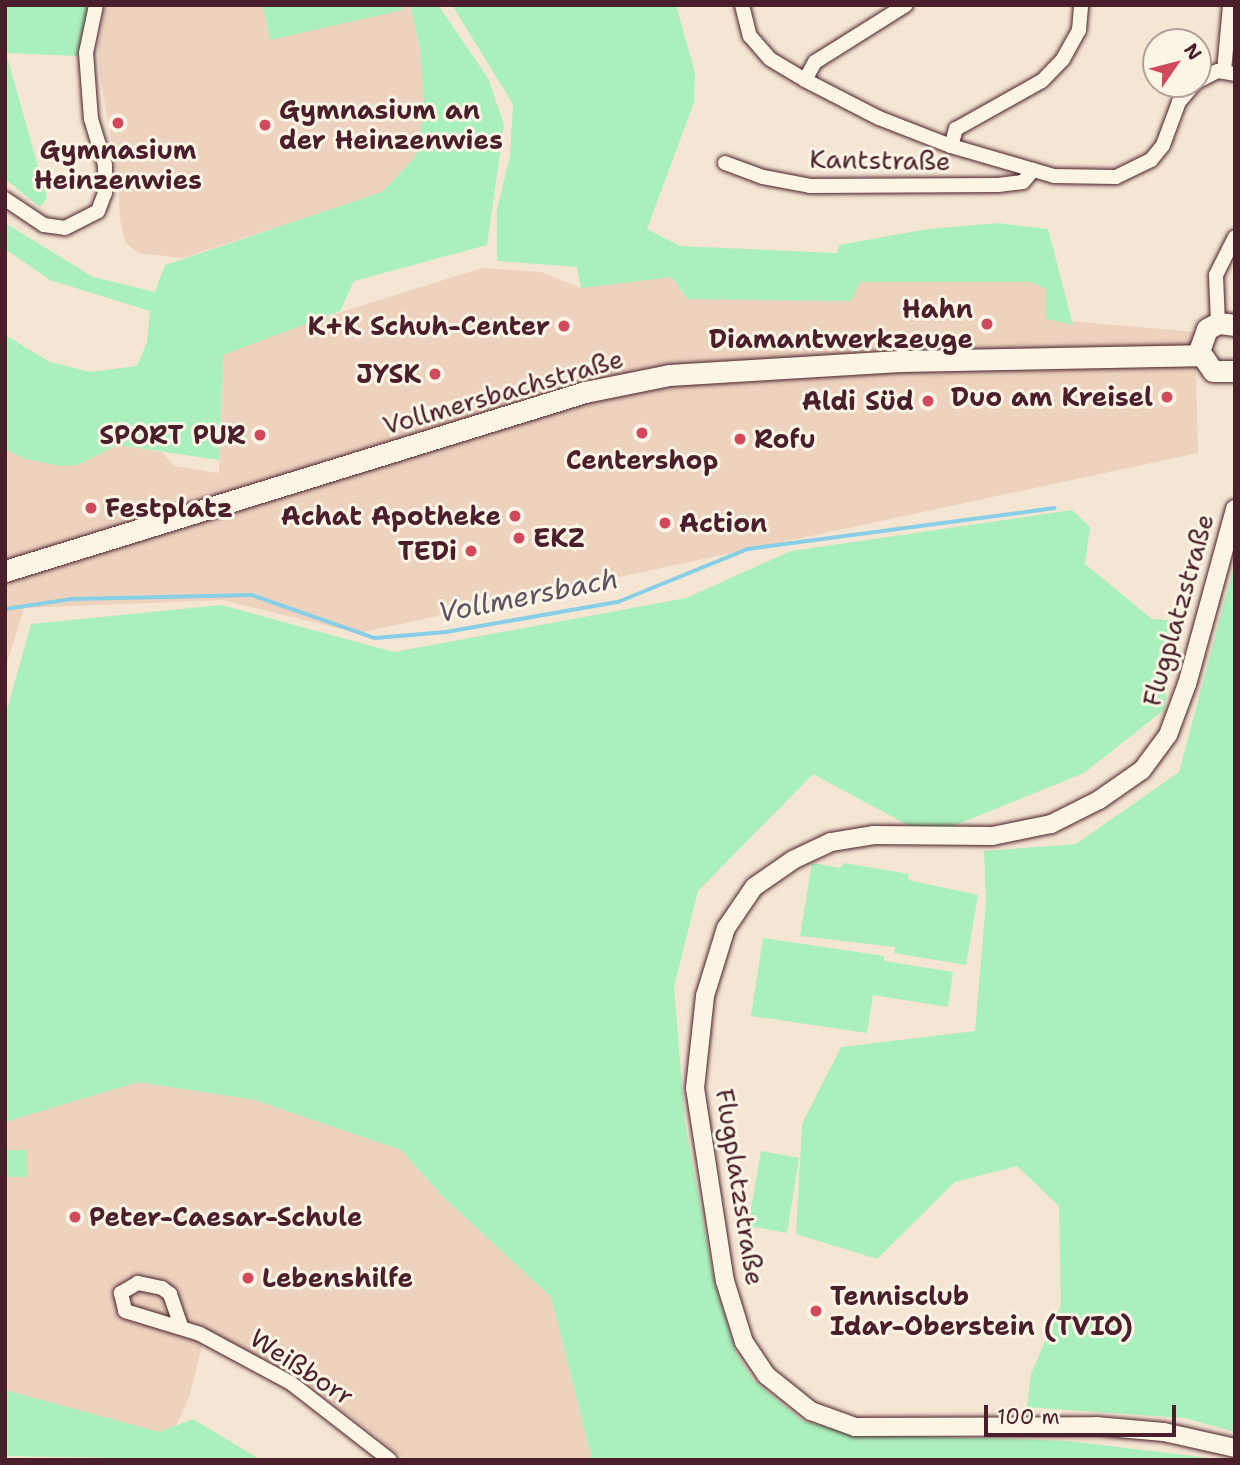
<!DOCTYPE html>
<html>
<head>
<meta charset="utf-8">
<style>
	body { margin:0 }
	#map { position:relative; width:1240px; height:1465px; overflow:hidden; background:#f5e5d3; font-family:"Shantell Sans",sans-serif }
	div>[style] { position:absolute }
	.built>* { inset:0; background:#edd2be }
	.green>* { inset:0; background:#aaf0bc }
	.stream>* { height:3.5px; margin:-1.75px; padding:0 1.75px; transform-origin:1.75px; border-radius:1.75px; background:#86cfe6 }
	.roads { filter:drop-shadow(0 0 2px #4a1f2b) drop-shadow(0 0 2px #4a1f2b) }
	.minor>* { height:14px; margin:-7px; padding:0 7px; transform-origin:7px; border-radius:7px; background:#fcf5e5 }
	.tertiary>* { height:18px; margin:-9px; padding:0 9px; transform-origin:9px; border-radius:9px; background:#fcf5e5 }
	.secondary>* { height:21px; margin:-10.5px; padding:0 10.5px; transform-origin:10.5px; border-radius:10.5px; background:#fcf5e5 }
	.dots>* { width:19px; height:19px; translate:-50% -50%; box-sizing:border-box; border:4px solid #fcf5e5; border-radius:50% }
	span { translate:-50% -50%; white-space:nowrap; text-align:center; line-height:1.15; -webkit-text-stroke:6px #fcf5e5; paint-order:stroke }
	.poi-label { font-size:26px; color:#4a1f2b; font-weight:700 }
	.left { translate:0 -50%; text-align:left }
	.right { translate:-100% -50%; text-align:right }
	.street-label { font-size:26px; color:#4a1f2b }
	.water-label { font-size:28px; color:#5c5463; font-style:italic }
	.frame { position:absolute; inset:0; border:7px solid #4a1f2b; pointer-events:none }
	.north { position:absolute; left:1142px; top:28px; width:70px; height:70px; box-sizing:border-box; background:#fcf5e5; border:2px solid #b59f9b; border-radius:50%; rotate:55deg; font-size:19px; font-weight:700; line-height:28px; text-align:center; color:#4a1f2b }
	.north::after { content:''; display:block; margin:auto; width:24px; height:32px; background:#d1495b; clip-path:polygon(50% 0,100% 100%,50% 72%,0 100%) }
	.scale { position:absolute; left:984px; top:1405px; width:192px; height:32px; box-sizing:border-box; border:4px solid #4a1f2b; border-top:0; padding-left:9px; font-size:21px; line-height:24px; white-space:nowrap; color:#4a1f2b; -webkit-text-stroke:5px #fcf5e5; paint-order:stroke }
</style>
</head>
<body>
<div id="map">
	<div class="built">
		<div style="clip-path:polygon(106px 5px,410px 5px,420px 49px,424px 106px,416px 156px,382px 192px,183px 258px,138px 253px,125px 242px,120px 219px,118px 176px,101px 82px,98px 47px)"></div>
		<div style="clip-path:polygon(482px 268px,541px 272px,581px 288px,672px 277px,687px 299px,850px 301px,859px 282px,1032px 282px,1046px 289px,1046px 319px,1195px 332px,1198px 453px,358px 633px,222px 600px,24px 608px,5px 669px,5px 449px,25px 459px,77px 465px,118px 445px,162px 452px,174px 466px,219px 473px,223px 355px,271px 334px)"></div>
		<div style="clip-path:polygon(138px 1082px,255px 1100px,401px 1150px,442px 1196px,551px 1297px,592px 1460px,406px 1460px,306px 1381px,206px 1331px,189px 1397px,176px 1425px,159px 1432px,5px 1390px,5px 1122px)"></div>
	</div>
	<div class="green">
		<div style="clip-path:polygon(5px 5px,91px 5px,80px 56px,6px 53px,47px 198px,40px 207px,5px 179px)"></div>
		<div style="clip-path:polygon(263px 5px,401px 5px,402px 10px,270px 40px)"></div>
		<div style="clip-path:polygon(410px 5px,438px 5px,488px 78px,504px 125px,487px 245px,354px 281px,340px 311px,223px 355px,219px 460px,118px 445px,77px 465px,61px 466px,25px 459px,5px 449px,5px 335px,50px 362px,90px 372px,137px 366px,147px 342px,150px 311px,50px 280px,5px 249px,5px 223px,93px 277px,155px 292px,165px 265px,382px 192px,416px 156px,424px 106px,420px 49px)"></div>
		<div style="clip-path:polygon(452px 5px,676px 5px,695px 73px,694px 102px,647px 229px,680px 246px,837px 253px,839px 245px,928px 229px,998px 223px,1048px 229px,1073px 325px,1046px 319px,1046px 289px,1031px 282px,860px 282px,851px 301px,687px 299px,672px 277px,581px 288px,577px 267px,497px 261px,497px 209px,510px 156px,513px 104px)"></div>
		<div style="clip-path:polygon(1072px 510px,1090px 527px,1085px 564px,1152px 619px,1178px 621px,1164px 710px,1084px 773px,928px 836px,813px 774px,698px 891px,674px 987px,685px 1123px,714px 1281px,736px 1353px,753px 1380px,803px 1421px,853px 1434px,1068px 1441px,1226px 1460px,592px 1460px,551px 1297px,442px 1196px,401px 1150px,255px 1100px,138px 1082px,5px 1122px,5px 717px,31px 624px,221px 605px,394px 652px,686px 598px,791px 551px)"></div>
		<div style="clip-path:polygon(1235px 562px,1235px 1432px,1184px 1418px,1027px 1407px,1031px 1374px,1061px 1304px,1059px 1206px,1017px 1166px,955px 1182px,877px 1259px,796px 1234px,802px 1124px,841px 1047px,975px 1031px,986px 902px,984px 851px,1076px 844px,1179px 772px)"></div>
		<div style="clip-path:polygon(812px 863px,840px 868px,844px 863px,909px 874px,908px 880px,978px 895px,966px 965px,894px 953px,895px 947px,800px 936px)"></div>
		<div style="clip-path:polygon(763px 938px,884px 956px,884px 961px,953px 972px,948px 1007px,873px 995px,867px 1033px,751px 1016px)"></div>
		<div style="clip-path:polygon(5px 1150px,26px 1150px,27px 1177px,5px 1177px)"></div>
		<div style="clip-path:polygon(761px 1151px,799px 1158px,787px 1233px,748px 1226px)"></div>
		<div style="clip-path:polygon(5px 1390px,159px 1432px,193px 1419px,261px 1460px,5px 1456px)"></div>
	</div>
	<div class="stream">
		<div style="left:5px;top:609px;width:68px;rotate:-8.5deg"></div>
		<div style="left:72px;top:599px;width:180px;rotate:-1.3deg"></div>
		<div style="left:252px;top:595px;width:130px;rotate:19.3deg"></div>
		<div style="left:375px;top:638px;width:71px;rotate:-4.8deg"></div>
		<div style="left:446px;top:632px;width:175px;rotate:-9.9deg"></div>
		<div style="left:618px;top:602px;width:140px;rotate:-22.2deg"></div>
		<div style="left:748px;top:549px;width:309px;rotate:-7.6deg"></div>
	</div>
	<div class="roads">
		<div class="minor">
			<div style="left:742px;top:5px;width:32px;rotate:76deg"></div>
			<div style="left:750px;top:36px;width:30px;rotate:49deg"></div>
			<div style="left:770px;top:59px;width:41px;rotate:31deg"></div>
			<div style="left:805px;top:80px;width:83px;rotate:27.2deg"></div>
			<div style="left:879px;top:118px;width:77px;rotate:21.3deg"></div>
			<div style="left:951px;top:146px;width:107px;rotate:16.2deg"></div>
			<div style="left:1054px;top:176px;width:62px;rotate:0.9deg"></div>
			<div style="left:1116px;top:177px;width:39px;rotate:-26deg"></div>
			<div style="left:1151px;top:160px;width:19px;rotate:-51deg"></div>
			<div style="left:1163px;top:145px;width:46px;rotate:-69.6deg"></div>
			<div style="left:1179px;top:102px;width:23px;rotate:-50deg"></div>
			<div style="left:1224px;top:71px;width:66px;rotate:-84.8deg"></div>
			<div style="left:805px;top:80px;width:21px;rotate:-61deg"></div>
			<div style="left:815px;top:62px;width:107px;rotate:-32.1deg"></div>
			<div style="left:1198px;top:81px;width:22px;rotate:-27deg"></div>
			<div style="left:1218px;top:71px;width:17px;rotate:10deg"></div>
			<div style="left:951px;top:146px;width:18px;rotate:-74deg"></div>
			<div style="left:956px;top:129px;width:98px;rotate:-29.2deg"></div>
			<div style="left:1042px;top:81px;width:30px;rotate:-46deg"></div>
			<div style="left:1063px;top:59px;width:33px;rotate:-61deg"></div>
			<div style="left:1079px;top:30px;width:25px;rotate:-85deg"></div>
			<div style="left:725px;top:163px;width:40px;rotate:20.2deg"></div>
			<div style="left:763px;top:177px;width:48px;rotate:10.8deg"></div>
			<div style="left:810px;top:186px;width:188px;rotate:-0.3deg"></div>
			<div style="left:998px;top:185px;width:25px;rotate:-7deg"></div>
			<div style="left:1023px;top:182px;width:16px;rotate:-50deg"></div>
			<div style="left:5px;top:199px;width:47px;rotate:33.7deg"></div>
			<div style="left:44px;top:225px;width:21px;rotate:8deg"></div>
			<div style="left:65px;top:228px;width:37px;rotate:-27deg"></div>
			<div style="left:98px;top:211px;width:19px;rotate:-69deg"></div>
			<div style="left:105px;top:193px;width:28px;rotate:-90deg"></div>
			<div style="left:105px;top:165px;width:48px;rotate:-106.9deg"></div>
			<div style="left:91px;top:119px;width:66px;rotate:-94.3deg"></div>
			<div style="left:86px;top:53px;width:49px;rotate:-78.2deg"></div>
			<div style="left:1218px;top:323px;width:48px;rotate:-92.4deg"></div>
			<div style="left:1216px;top:275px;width:42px;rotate:-63.4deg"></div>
			<div style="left:181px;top:1326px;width:34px;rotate:-109deg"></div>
			<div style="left:170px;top:1294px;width:10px;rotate:-143deg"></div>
			<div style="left:162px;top:1288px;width:25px;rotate:-168deg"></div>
			<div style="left:138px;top:1283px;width:20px;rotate:150deg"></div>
			<div style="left:121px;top:1293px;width:18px;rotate:77deg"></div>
			<div style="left:125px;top:1311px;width:78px;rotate:17deg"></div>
			<div style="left:200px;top:1334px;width:103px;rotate:28.3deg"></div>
			<div style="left:291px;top:1383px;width:125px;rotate:37.9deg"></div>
		</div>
		<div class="tertiary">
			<div style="left:1235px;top:509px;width:181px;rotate:105.3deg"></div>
			<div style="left:1187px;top:684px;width:54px;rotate:110.4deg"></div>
			<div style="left:1168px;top:735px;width:44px;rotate:126.6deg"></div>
			<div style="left:1142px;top:770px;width:52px;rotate:145.1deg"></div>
			<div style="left:1099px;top:800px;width:54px;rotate:153.4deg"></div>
			<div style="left:1051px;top:824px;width:60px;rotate:168.5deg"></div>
			<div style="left:992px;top:836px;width:118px;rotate:-179.5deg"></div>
			<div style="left:874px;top:835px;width:44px;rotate:170.8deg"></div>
			<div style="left:831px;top:842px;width:42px;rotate:154.7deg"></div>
			<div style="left:793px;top:860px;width:47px;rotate:145.3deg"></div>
			<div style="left:754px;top:887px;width:50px;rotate:124.3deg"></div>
			<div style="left:726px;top:928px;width:71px;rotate:107.2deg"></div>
			<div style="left:705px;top:996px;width:93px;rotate:96.2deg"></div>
			<div style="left:695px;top:1088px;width:195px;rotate:81.2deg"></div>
			<div style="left:725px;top:1281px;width:64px;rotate:72.7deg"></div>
			<div style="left:744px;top:1342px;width:40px;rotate:56deg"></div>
			<div style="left:766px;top:1375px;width:58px;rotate:38.7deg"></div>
			<div style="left:811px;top:1411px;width:47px;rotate:20deg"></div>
			<div style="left:855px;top:1427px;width:241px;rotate:-0.2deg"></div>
			<div style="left:1096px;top:1426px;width:68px;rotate:5deg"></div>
			<div style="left:1164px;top:1432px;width:73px;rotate:12.7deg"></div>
		</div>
		<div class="secondary">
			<div style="left:1235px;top:325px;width:17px;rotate:-173deg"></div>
			<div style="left:1218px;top:323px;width:13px;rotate:151deg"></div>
			<div style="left:1207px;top:329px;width:23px;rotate:110deg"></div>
			<div style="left:1199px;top:351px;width:24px;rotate:55deg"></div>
			<div style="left:1213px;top:371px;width:22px"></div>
			<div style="left:5px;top:571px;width:607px;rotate:-17.15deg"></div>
			<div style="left:585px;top:392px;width:86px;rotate:-11.4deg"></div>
			<div style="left:669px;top:375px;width:231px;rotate:-3.5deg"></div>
			<div style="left:900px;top:361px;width:300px;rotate:-1.1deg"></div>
		</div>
	</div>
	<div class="dots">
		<div style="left:118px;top:123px;background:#d1495b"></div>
		<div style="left:265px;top:125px;background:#d1495b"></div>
		<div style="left:987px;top:324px;background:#d1495b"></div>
		<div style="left:564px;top:326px;background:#d1495b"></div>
		<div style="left:435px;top:374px;background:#d1495b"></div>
		<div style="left:1167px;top:397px;background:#d1495b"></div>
		<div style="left:928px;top:401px;background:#d1495b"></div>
		<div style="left:642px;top:433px;background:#d1495b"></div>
		<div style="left:260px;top:435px;background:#d1495b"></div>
		<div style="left:740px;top:439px;background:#d1495b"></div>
		<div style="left:91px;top:508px;background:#d1495b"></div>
		<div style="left:515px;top:516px;background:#d1495b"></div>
		<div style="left:665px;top:523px;background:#d1495b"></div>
		<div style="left:519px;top:538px;background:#d1495b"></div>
		<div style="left:471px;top:551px;background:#d1495b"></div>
		<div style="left:75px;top:1217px;background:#d1495b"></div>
		<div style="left:248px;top:1278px;background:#d1495b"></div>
		<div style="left:816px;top:1311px;background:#d1495b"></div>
	</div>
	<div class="poi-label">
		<span class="left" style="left:279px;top:125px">Gymnasium an<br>der Heinzenwies</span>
		<span style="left:118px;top:165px">Gymnasium<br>Heinzenwies</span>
		<span class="right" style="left:973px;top:324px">Hahn<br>Diamantwerkzeuge</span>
		<span class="right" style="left:550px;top:326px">K+K Schuh-Center</span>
		<span class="right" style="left:421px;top:374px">JYSK</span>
		<span class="right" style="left:1153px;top:397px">Duo am Kreisel</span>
		<span class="right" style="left:914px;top:401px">Aldi Süd</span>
		<span class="right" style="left:246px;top:435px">SPORT PUR</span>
		<span class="left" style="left:754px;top:439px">Rofu</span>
		<span style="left:642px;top:460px">Centershop</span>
		<span class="left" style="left:105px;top:508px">Festplatz</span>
		<span class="right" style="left:501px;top:516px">Achat Apotheke</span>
		<span class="left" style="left:679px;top:523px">Action</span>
		<span class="left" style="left:533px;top:538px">EKZ</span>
		<span class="right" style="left:457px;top:551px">TEDi</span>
		<span class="left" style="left:89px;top:1217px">Peter-Caesar-Schule</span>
		<span class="left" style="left:262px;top:1278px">Lebenshilfe</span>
		<span class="left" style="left:830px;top:1311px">Tennisclub<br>Idar-Oberstein (TVIO)</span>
	</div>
	<div class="street-label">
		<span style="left:880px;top:160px;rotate:1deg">Kantstraße</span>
		<span style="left:503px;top:392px;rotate:-16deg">Vollmersbachstraße</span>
		<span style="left:1178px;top:610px;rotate:-74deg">Flugplatzstraße</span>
		<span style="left:740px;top:1187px;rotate:81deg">Flugplatzstraße</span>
		<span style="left:302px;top:1367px;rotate:33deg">Weißborr</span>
	</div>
	<div class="water-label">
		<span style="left:528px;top:595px;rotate:-11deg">Vollmersbach</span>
	</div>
	<div class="frame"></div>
	<div class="north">N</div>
	<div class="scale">100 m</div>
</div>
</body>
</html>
